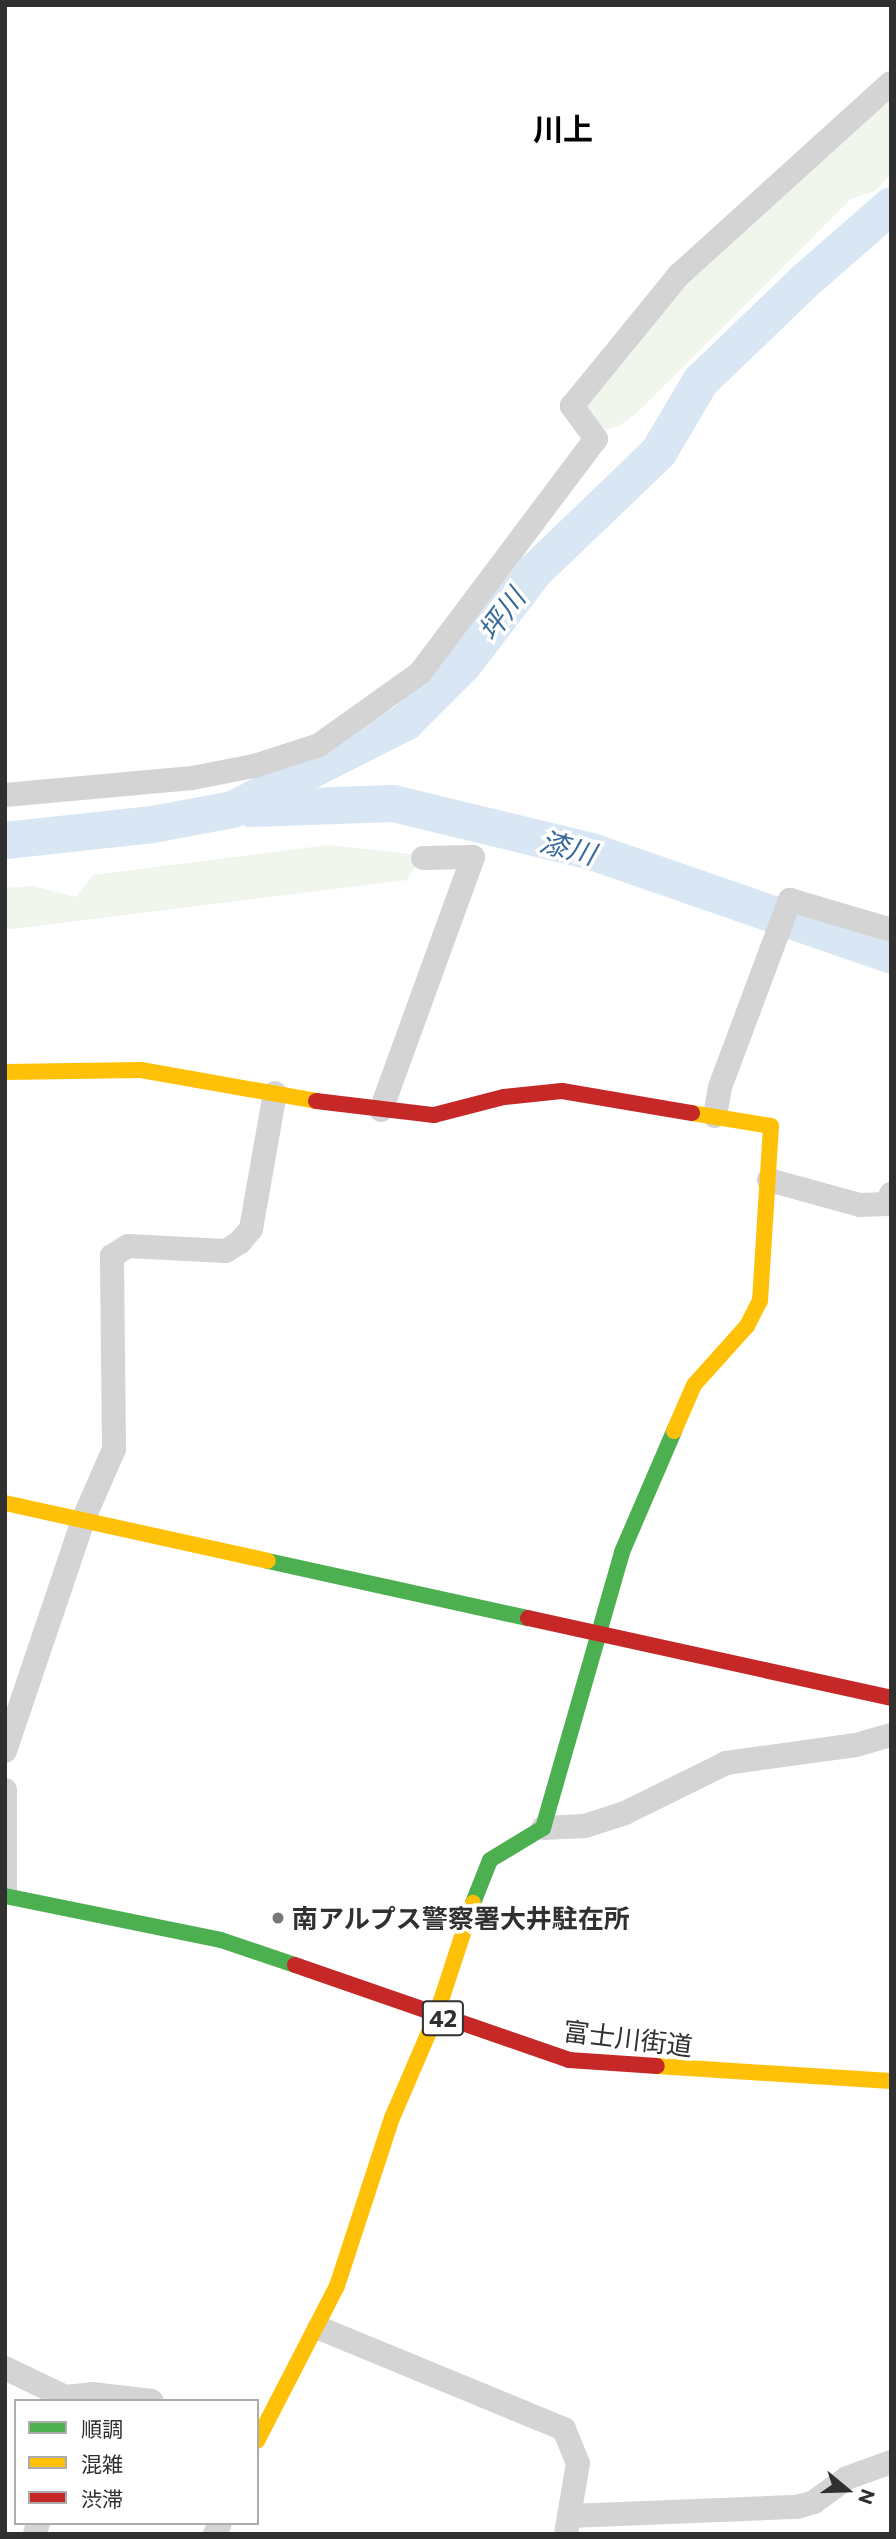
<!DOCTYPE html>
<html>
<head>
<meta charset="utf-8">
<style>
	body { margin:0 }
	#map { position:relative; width:896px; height:2539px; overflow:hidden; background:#fff; font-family:Commissioner,"Noto Sans JP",sans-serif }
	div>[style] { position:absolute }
	.green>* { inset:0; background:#f1f6ed }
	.river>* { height:37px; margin:-18.5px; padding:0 18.5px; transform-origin:18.5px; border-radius:18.5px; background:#d9e6f4 }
	.street>* { height:24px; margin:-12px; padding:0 12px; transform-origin:12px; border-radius:12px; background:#d4d4d4 }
	.fast>* { height:16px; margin:-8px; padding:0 8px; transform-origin:8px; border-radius:8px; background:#4caf50 }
	.slow>* { height:16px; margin:-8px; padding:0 8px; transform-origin:8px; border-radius:8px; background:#ffc107 }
	.jam>* { height:16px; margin:-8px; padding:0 8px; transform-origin:8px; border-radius:8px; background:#c62828 }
	.dots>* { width:19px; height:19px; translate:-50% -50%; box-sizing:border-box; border:4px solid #fff; border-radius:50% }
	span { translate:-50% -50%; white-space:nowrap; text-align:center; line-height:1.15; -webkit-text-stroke:7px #fff; paint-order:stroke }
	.shield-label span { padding:2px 5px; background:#fff; border:2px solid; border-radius:5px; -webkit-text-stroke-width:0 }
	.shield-label { font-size:24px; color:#303030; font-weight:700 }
	.poi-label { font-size:26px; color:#303030; font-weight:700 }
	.left { translate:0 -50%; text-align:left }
	.street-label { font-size:26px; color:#303030 }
	.water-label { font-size:28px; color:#386a99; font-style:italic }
	.quarter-label { font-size:30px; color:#000; font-weight:700 }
	.frame { position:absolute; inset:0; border:7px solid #303030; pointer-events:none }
	.legend { position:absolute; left:14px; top:2399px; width:245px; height:126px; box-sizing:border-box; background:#fff; border:2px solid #acacac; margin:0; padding:9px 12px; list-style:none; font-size:21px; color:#303030 }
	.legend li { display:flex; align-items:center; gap:14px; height:35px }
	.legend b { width:35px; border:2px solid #acacac }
	.north { position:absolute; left:812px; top:2455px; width:70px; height:70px; -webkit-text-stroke:5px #fff; paint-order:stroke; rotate:109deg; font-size:19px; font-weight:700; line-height:28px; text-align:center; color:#303030 }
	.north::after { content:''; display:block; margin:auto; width:24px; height:32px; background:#303030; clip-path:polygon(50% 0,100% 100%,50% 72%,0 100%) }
</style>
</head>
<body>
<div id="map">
	<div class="green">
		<div style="clip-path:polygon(891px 90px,891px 174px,875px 191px,851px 199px,638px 412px,619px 426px,603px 430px,581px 401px,684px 276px)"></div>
		<div style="clip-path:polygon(328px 845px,411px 854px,416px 865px,407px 880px,5px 930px,5px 888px,33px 886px,76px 897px,93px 875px)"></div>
	</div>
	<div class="river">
		<div style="left:250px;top:808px;width:143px;rotate:-2deg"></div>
		<div style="left:393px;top:803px;width:204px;rotate:13.6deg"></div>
		<div style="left:591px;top:851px;width:318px;rotate:19.1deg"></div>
		<div style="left:5px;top:840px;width:148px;rotate:-6.2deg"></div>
		<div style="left:152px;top:824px;width:81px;rotate:-10.6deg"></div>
		<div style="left:232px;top:809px;width:194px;rotate:-26.7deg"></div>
		<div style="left:405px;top:722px;width:82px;rotate:-45deg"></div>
		<div style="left:463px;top:664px;width:117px;rotate:-52.6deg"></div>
		<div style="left:534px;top:571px;width:172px;rotate:-43.8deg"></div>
		<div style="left:658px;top:452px;width:82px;rotate:-59.4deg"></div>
		<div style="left:700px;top:381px;width:146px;rotate:-43.9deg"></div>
		<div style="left:805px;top:280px;width:114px;rotate:-41.1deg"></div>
	</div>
	<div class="street">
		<div style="left:5px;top:795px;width:188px;rotate:-5.2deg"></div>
		<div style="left:192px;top:778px;width:63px;rotate:-11deg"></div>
		<div style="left:254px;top:766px;width:68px;rotate:-17.9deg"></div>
		<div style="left:319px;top:745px;width:124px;rotate:-35.5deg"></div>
		<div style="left:420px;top:673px;width:293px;rotate:-53.1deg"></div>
		<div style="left:596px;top:439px;width:41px;rotate:-126deg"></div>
		<div style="left:572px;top:406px;width:169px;rotate:-50.8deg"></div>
		<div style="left:679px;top:275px;width:286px;rotate:-42.2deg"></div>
		<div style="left:381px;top:1110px;width:269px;rotate:-70deg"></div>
		<div style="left:473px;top:857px;width:50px;rotate:178.9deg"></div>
		<div style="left:715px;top:1116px;width:29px;rotate:-80deg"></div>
		<div style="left:720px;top:1087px;width:200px;rotate:-69.5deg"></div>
		<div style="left:790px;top:900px;width:105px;rotate:16.5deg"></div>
		<div style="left:769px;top:1180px;width:94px;rotate:15.4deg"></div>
		<div style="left:860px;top:1205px;width:27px;rotate:-2deg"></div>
		<div style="left:887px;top:1204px;width:11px;rotate:-68deg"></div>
		<div style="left:5px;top:1751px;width:244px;rotate:-71.3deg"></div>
		<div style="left:83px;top:1520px;width:77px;rotate:-66.4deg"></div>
		<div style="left:114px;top:1449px;width:193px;rotate:-90.6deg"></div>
		<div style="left:112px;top:1256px;width:19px;rotate:-32deg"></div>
		<div style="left:128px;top:1246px;width:98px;rotate:2.9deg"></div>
		<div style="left:226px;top:1251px;width:17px;rotate:-33deg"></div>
		<div style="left:240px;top:1242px;width:17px;rotate:-50deg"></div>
		<div style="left:251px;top:1229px;width:138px;rotate:-80deg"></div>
		<div style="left:5px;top:1790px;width:101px;rotate:90deg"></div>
		<div style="left:543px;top:1828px;width:42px;rotate:-2.7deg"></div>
		<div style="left:585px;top:1826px;width:42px;rotate:-18deg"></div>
		<div style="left:625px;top:1813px;width:113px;rotate:-26.3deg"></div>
		<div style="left:726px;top:1763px;width:131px;rotate:-7.9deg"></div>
		<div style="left:856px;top:1745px;width:36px;rotate:-16deg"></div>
		<div style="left:319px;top:2328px;width:265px;rotate:22.4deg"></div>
		<div style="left:564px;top:2429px;width:37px;rotate:68deg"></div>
		<div style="left:578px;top:2463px;width:72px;rotate:99.6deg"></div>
		<div style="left:5px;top:2368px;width:67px;rotate:25.8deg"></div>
		<div style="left:65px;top:2397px;width:27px;rotate:-6deg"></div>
		<div style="left:92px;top:2394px;width:60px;rotate:6.7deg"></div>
		<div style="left:569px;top:2516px;width:228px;rotate:-2.3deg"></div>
		<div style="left:797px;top:2507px;width:18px;rotate:-16deg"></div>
		<div style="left:814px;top:2502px;width:41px;rotate:-36deg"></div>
		<div style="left:847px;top:2478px;width:47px;rotate:-20deg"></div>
		<div style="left:35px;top:2534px;width:11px;rotate:-75deg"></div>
		<div style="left:215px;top:2534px;width:12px;rotate:-66deg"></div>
	</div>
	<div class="fast">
		<div style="left:268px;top:1561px;width:266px;rotate:12.4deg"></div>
		<div style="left:5px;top:1896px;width:220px;rotate:11.5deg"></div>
		<div style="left:221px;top:1940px;width:78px;rotate:18.7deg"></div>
		<div style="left:473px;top:1903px;width:46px;rotate:-68.4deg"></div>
		<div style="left:490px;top:1860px;width:62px;rotate:-31.1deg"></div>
		<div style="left:543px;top:1828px;width:287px;rotate:-74deg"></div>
		<div style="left:622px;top:1552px;width:132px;rotate:-66.7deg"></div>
	</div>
	<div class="slow">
		<div style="left:5px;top:1072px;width:136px;rotate:-0.8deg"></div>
		<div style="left:141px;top:1070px;width:178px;rotate:10deg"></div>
		<div style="left:674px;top:1431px;width:50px;rotate:-66.5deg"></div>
		<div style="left:694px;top:1385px;width:79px;rotate:-48.1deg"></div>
		<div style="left:747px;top:1326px;width:28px;rotate:-63deg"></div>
		<div style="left:760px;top:1301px;width:175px;rotate:-86.4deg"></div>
		<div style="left:771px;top:1126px;width:80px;rotate:-170.7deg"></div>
		<div style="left:5px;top:1503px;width:269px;rotate:12.4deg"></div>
		<div style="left:657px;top:2066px;width:234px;rotate:3.7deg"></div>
		<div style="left:257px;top:2441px;width:174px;rotate:-62.7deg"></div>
		<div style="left:337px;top:2286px;width:177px;rotate:-71.9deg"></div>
		<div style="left:392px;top:2118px;width:111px;rotate:-66.7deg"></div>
		<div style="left:436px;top:2016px;width:119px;rotate:-71.9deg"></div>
	</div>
	<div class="jam">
		<div style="left:316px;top:1101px;width:119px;rotate:6.8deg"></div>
		<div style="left:434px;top:1115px;width:72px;rotate:-14.4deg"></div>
		<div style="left:504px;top:1097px;width:58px;rotate:-5.9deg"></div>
		<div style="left:562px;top:1091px;width:132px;rotate:9.6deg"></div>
		<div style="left:528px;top:1618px;width:372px;rotate:12.4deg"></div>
		<div style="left:295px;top:1965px;width:290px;rotate:19.1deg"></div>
		<div style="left:569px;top:2060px;width:88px;rotate:3.9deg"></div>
	</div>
	<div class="dots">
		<div style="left:278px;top:1918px;background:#787878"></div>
	</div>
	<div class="shield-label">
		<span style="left:443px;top:2018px">42</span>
	</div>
	<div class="poi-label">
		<span class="left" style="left:292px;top:1918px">南アルプス警察署大井駐在所</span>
	</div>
	<div class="street-label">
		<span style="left:628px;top:2038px;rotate:7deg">富士川街道</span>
	</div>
	<div class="water-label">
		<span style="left:501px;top:614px;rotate:-53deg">坪川</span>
		<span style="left:568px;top:847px;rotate:15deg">漆川</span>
	</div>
	<div class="quarter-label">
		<span style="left:563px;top:128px">川上</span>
	</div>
	<div class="frame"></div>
	<ul class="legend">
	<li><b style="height:9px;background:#4caf50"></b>順調</li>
	<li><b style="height:9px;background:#ffc107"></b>混雑</li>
	<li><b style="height:9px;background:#c62828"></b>渋滞</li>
	</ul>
	<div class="north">N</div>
</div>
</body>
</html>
